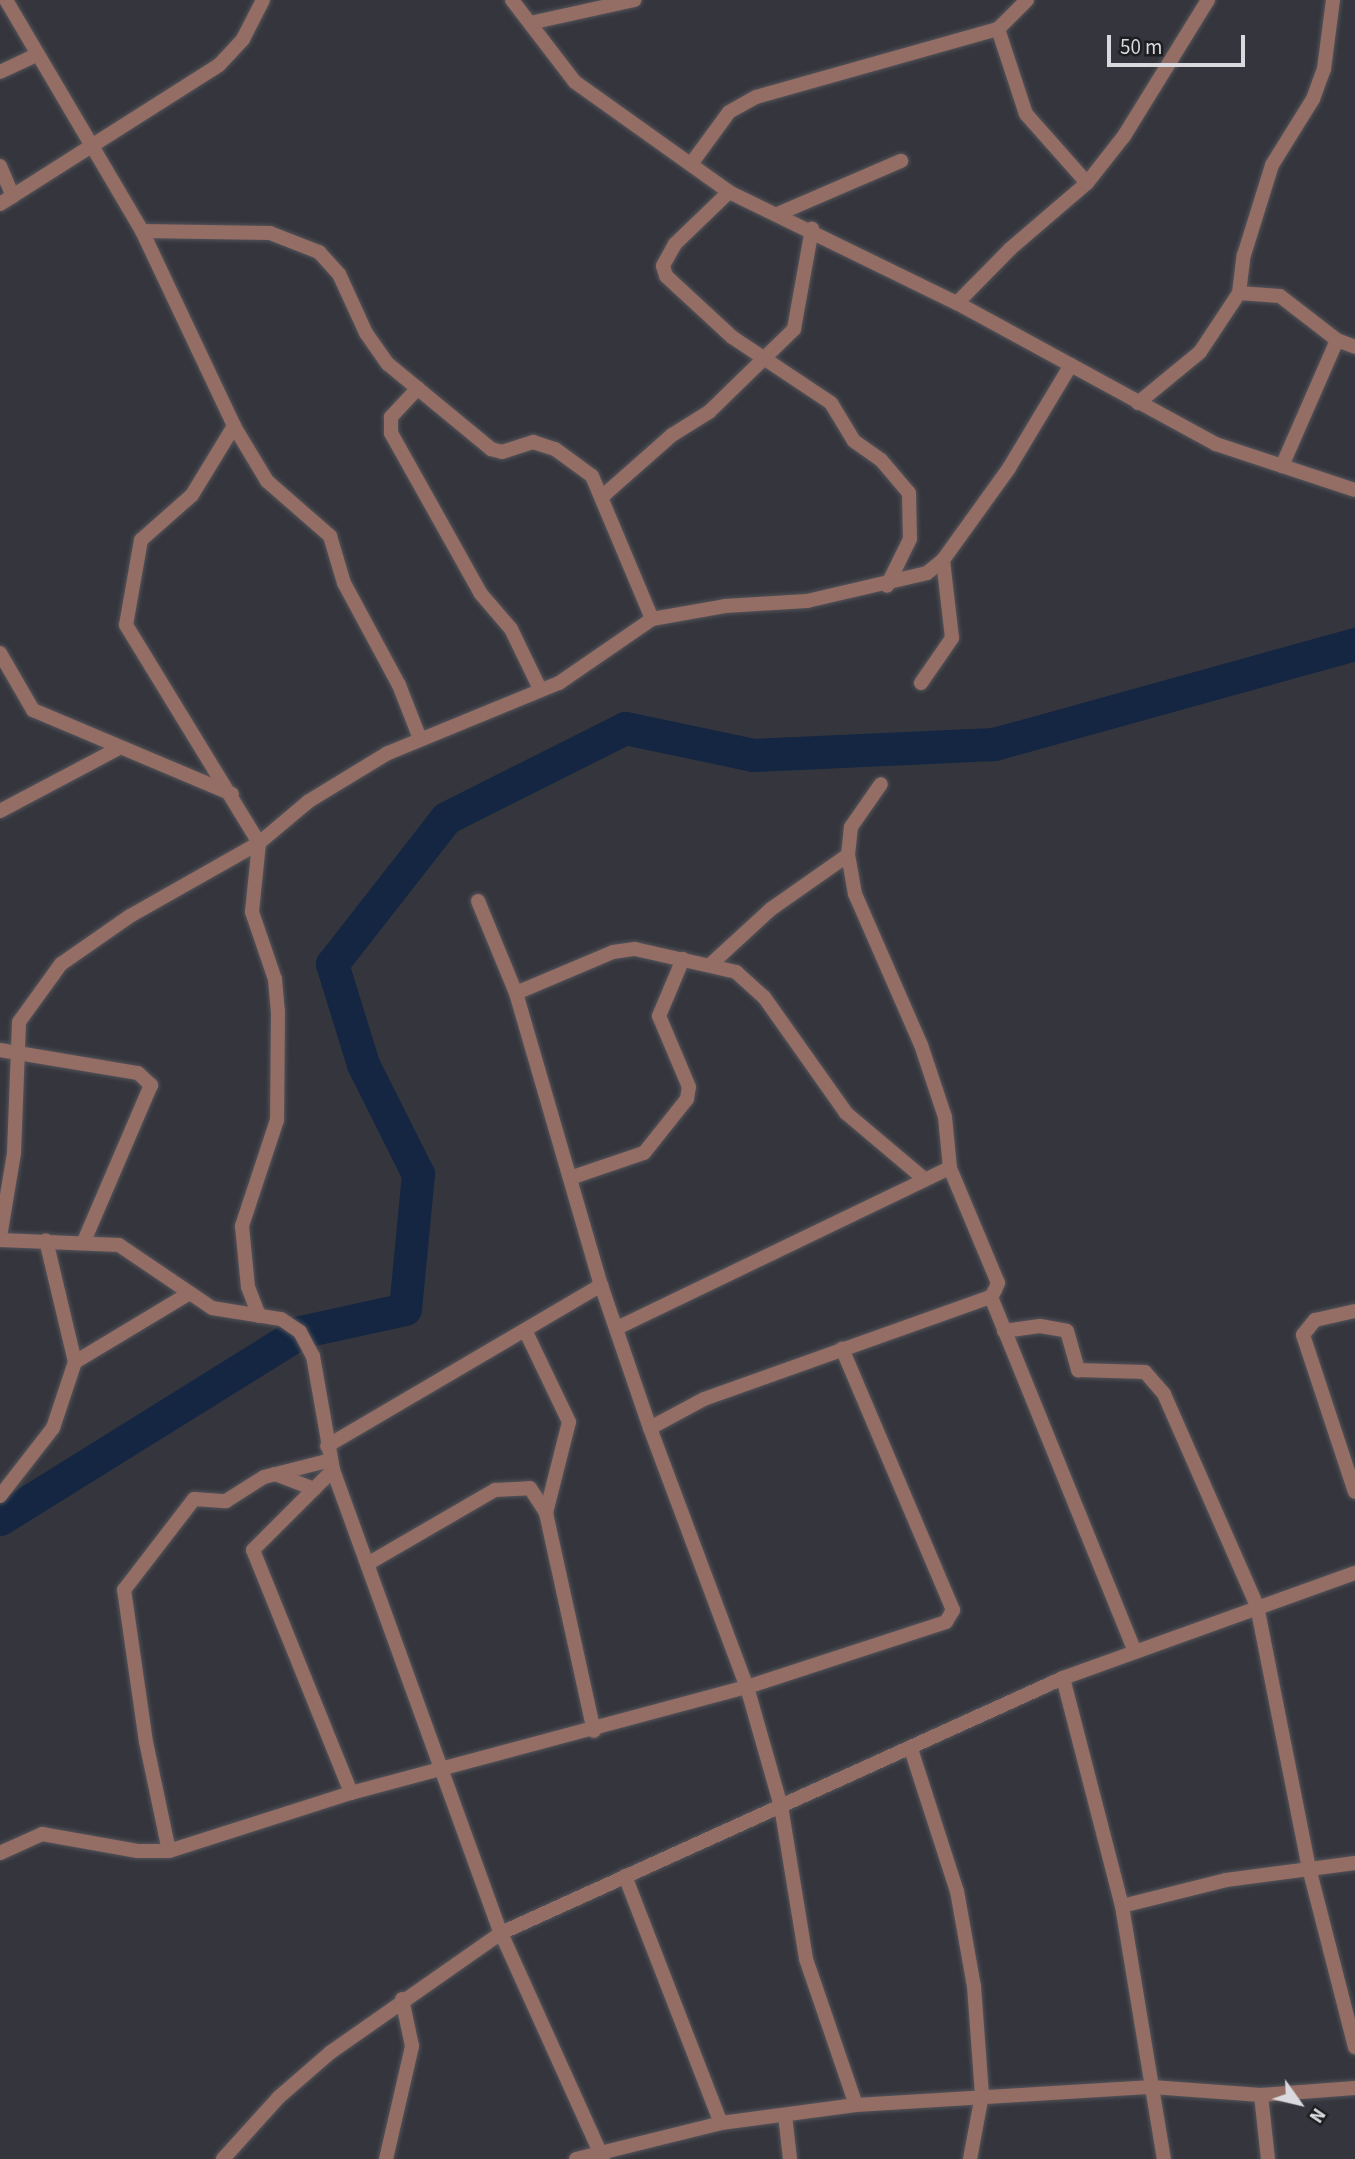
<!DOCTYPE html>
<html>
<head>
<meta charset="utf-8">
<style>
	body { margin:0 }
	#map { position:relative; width:1355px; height:2159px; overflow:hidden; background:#35363d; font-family:"Source Sans 3",sans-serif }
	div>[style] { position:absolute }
	.river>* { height:33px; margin:-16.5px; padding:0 16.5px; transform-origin:16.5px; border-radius:16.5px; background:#142642 }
	.roads { filter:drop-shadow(0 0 2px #53535a) drop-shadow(0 0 2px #53535a) }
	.minor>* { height:14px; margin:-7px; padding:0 7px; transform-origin:7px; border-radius:7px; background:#946d64 }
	span { translate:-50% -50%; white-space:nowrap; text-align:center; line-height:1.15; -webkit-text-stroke:6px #1d1e21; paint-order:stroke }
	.north { position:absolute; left:1264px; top:2068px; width:70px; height:70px; -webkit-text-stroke:5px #1d1e21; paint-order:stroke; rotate:124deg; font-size:19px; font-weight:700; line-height:28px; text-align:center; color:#d9d9de }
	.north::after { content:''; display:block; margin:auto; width:24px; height:32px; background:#d9d9de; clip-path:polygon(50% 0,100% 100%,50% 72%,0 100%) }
	.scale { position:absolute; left:1107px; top:35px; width:138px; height:32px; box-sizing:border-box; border:4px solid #d9d9de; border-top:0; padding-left:9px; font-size:21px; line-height:24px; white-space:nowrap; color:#d9d9de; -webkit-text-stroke:5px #1d1e21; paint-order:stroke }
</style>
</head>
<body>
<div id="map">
	<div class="river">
		<div style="left:0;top:1519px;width:354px;rotate:-31.9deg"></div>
		<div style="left:300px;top:1332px;width:107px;rotate:-12.4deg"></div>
		<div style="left:405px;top:1309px;width:136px;rotate:-84.5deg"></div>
		<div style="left:418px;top:1174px;width:123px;rotate:-116.6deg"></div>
		<div style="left:363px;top:1064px;width:105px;rotate:-107.2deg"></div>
		<div style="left:332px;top:964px;width:185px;rotate:-52deg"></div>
		<div style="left:446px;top:818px;width:200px;rotate:-26.7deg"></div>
		<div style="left:625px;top:728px;width:131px;rotate:11.9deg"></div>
		<div style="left:753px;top:755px;width:241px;rotate:-2.6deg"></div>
		<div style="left:994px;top:744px;width:375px;rotate:-15.5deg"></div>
	</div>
	<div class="roads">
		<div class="minor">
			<div style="left:6px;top:0;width:268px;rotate:59.5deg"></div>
			<div style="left:142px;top:231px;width:216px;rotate:64.7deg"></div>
			<div style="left:234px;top:426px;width:64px;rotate:59deg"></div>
			<div style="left:267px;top:481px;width:84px;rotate:41.1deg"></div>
			<div style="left:330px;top:536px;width:49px;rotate:73.4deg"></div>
			<div style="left:344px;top:583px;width:116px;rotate:61.7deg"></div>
			<div style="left:399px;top:685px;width:58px;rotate:68.7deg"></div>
			<div style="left:512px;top:0;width:103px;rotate:52.5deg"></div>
			<div style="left:575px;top:82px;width:189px;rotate:35.5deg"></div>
			<div style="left:729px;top:192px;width:254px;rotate:26deg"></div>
			<div style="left:957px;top:303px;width:295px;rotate:28.6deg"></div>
			<div style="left:1216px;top:444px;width:146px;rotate:18.3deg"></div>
			<div style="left:530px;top:23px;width:107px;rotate:-12.4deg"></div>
			<div style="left:998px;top:29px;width:89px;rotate:71.8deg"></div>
			<div style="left:1026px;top:114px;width:92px;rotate:48.5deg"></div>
			<div style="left:0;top:72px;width:38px;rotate:-25deg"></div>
			<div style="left:691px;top:164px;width:64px;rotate:-53.8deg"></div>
			<div style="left:729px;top:112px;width:31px;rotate:-29deg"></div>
			<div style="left:756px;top:97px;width:251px;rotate:-15.7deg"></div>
			<div style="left:998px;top:29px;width:41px;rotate:-45deg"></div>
			<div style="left:0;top:166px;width:33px;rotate:67deg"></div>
			<div style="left:729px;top:192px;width:75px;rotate:136.1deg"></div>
			<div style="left:675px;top:244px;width:25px;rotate:119deg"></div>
			<div style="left:663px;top:266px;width:10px;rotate:73deg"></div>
			<div style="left:666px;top:276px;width:90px;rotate:42.7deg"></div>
			<div style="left:732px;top:337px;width:119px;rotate:33.7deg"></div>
			<div style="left:831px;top:403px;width:44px;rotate:58.8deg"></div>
			<div style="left:854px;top:441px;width:33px;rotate:35deg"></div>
			<div style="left:881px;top:460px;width:43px;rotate:49.7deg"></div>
			<div style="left:909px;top:493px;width:46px;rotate:88.8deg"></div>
			<div style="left:910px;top:539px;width:52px;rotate:116.1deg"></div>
			<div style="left:0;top:204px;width:259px;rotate:-32.4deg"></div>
			<div style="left:219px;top:65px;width:35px;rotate:-47deg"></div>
			<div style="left:243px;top:39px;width:44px;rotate:-62.9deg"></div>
			<div style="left:780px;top:213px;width:132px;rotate:-23.3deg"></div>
			<div style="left:142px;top:231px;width:128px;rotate:0.9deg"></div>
			<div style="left:270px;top:233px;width:53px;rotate:21.2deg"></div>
			<div style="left:319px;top:252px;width:30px;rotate:48deg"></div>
			<div style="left:339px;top:274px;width:65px;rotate:65.4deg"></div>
			<div style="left:366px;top:333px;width:38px;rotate:55deg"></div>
			<div style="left:388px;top:364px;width:134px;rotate:39.5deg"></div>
			<div style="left:491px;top:449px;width:11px;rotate:15deg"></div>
			<div style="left:502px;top:452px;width:33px;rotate:-18deg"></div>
			<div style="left:533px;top:442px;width:23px;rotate:18deg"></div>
			<div style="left:555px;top:449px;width:46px;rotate:36.1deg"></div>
			<div style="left:592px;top:476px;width:155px;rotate:67.2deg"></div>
			<div style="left:1239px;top:293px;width:41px;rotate:4.2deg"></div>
			<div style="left:1280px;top:296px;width:72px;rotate:37.7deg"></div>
			<div style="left:1337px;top:340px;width:19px;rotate:21deg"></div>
			<div style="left:957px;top:303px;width:76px;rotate:-45.5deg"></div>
			<div style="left:1010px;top:249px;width:101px;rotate:-40.6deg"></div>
			<div style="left:1087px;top:183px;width:60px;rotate:-51.8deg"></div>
			<div style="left:1124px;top:136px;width:160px;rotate:-58.3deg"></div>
			<div style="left:418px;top:388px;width:40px;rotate:133deg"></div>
			<div style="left:391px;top:417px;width:16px;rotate:90deg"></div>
			<div style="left:391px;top:433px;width:184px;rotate:60.8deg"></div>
			<div style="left:481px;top:594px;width:46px;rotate:49.4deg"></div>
			<div style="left:511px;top:629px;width:67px;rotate:64.2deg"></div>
			<div style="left:1138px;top:403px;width:80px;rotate:-39.4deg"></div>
			<div style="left:1200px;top:352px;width:71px;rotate:-56.5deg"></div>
			<div style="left:1239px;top:293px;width:38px;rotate:-83deg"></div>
			<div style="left:1244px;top:255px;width:94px;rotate:-72.7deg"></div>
			<div style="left:1272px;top:165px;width:78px;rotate:-58.2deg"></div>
			<div style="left:1313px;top:99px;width:32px;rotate:-70deg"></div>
			<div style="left:1324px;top:69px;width:70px;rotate:-82.6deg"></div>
			<div style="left:234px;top:426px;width:81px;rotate:121.3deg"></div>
			<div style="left:192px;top:495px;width:68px;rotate:138.6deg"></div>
			<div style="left:141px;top:540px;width:86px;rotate:100deg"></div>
			<div style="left:126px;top:625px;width:255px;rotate:58.6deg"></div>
			<div style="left:259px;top:843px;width:69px;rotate:95.8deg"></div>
			<div style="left:252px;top:912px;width:71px;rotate:71.1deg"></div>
			<div style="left:275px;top:979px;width:32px;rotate:85deg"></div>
			<div style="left:278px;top:1011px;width:109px;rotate:90.5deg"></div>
			<div style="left:277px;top:1120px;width:112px;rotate:108.3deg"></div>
			<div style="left:242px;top:1226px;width:61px;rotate:84.4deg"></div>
			<div style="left:248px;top:1287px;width:31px;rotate:69deg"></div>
			<div style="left:1282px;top:466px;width:137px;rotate:-66.4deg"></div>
			<div style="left:604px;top:495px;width:91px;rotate:-41.4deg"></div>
			<div style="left:672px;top:435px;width:44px;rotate:-31.9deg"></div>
			<div style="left:709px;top:412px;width:119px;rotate:-44.3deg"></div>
			<div style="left:794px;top:329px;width:102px;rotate:-79.8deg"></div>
			<div style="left:0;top:653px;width:66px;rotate:59.9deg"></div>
			<div style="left:33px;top:710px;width:216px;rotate:22.9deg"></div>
			<div style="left:921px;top:683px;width:55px;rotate:-55.4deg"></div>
			<div style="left:952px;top:638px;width:79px;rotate:-96.6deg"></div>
			<div style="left:0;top:811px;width:135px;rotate:-27.9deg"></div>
			<div style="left:478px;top:901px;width:100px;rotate:67.6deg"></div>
			<div style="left:516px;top:993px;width:304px;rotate:73.8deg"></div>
			<div style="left:601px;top:1285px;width:151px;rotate:71.1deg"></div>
			<div style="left:650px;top:1428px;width:277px;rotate:69.5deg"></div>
			<div style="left:747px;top:1687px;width:124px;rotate:74.1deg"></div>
			<div style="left:781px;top:1806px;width:155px;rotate:80.7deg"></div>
			<div style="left:806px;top:1959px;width:154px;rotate:71.1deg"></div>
			<div style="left:710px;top:965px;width:83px;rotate:-42.6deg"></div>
			<div style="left:771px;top:909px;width:94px;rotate:-35deg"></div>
			<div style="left:516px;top:993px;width:105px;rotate:-22.9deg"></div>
			<div style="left:613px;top:952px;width:22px;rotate:-8deg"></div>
			<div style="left:635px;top:949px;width:104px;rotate:12.8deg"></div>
			<div style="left:736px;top:972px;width:38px;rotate:42deg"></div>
			<div style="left:764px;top:997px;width:142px;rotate:54.7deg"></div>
			<div style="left:846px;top:1113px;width:99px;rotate:40.1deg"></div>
			<div style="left:0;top:1050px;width:140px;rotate:9.5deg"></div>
			<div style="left:138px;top:1073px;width:18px;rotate:43deg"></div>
			<div style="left:151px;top:1085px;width:168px;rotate:113.2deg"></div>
			<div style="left:570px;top:1178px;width:78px;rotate:-18.7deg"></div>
			<div style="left:644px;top:1153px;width:69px;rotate:-51.5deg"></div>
			<div style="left:687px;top:1099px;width:12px;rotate:-81deg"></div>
			<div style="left:689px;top:1087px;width:77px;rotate:-112.9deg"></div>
			<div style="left:659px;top:1016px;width:62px;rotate:-67.2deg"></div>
			<div style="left:0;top:1237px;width:85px;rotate:-80.5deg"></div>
			<div style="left:14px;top:1153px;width:131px;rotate:-87.8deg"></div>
			<div style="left:19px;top:1022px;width:72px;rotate:-54.1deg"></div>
			<div style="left:61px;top:964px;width:84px;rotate:-34.8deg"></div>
			<div style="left:130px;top:916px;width:148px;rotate:-29.5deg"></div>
			<div style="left:259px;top:843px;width:65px;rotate:-40deg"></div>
			<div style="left:309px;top:801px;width:92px;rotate:-31.3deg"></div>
			<div style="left:388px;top:753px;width:185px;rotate:-22.3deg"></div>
			<div style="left:559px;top:683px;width:113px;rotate:-34.5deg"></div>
			<div style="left:652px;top:619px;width:74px;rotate:-10.1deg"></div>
			<div style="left:725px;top:606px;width:82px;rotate:-3.5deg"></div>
			<div style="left:807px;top:601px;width:123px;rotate:-13.1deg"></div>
			<div style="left:927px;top:573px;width:21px;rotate:-39deg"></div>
			<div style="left:943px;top:560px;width:113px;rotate:-54.3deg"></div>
			<div style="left:1009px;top:468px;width:120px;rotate:-59deg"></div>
			<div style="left:0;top:1240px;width:119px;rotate:2.4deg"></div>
			<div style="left:119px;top:1245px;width:112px;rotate:34.1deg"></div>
			<div style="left:212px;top:1308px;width:70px;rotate:9.1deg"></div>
			<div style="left:281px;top:1319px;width:23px;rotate:34deg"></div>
			<div style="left:300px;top:1332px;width:27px;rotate:62deg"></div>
			<div style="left:313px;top:1356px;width:116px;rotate:80deg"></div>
			<div style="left:333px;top:1470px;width:493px;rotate:70.1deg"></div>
			<div style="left:501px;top:1933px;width:248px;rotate:65.7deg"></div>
			<div style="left:991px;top:1297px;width:380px;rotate:67.9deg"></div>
			<div style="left:1355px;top:1311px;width:41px;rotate:167.3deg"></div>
			<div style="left:1315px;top:1320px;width:19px;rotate:129deg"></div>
			<div style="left:1303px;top:1335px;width:165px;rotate:71.7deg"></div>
			<div style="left:617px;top:1328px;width:369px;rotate:-25.7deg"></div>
			<div style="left:525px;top:1330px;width:102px;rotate:64.4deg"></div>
			<div style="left:569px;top:1422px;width:94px;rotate:104.2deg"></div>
			<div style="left:546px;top:1513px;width:223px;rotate:77.6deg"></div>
			<div style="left:1004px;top:1331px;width:36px;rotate:-8deg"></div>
			<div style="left:1040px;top:1326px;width:27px;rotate:10deg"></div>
			<div style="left:1067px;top:1331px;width:41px;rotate:74.2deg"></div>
			<div style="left:1078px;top:1370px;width:67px;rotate:1.7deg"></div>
			<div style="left:1145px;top:1372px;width:29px;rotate:49deg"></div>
			<div style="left:1164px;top:1394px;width:232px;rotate:66.3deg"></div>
			<div style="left:1257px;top:1606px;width:267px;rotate:78.8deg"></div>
			<div style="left:1309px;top:1868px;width:185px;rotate:75.6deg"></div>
			<div style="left:75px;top:1362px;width:132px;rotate:-31deg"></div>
			<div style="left:650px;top:1428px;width:61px;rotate:-28.2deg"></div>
			<div style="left:704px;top:1399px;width:305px;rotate:-19.6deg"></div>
			<div style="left:991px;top:1297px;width:8px;rotate:-60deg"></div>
			<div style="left:995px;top:1290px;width:8px;rotate:-67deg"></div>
			<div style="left:998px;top:1283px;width:125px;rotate:-112.7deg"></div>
			<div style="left:950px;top:1168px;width:51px;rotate:-95.6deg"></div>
			<div style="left:945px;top:1117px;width:76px;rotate:-108.4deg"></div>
			<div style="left:921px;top:1045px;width:165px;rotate:-113.6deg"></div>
			<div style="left:855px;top:894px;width:40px;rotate:-100deg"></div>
			<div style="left:848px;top:855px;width:28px;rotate:-84deg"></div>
			<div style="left:851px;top:827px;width:52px;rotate:-55.1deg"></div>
			<div style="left:327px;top:1446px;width:318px;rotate:-30.4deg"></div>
			<div style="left:333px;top:1470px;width:113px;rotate:135deg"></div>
			<div style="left:253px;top:1550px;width:262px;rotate:68deg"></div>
			<div style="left:275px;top:1474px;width:42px;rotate:21deg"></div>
			<div style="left:0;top:1496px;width:86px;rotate:-52.1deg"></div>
			<div style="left:53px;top:1428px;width:70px;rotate:-71.6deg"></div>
			<div style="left:75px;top:1362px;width:125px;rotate:-103.4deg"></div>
			<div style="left:369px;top:1563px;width:146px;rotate:-30.1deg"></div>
			<div style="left:495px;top:1490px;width:35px;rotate:-3deg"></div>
			<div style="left:530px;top:1488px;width:30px;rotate:57deg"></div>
			<div style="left:1063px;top:1678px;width:236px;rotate:75.5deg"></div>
			<div style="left:1122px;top:1906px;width:256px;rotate:80.6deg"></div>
			<div style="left:911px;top:1749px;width:149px;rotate:72.1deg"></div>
			<div style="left:957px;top:1891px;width:97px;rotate:79.9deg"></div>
			<div style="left:974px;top:1986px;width:109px;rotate:85.8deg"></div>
			<div style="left:982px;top:2095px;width:65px;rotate:100.6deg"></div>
			<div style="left:169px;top:1851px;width:111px;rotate:-101.9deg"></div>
			<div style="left:146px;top:1742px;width:154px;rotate:-98.2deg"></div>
			<div style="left:124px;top:1590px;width:115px;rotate:-52.4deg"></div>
			<div style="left:194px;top:1499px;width:32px;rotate:4deg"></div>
			<div style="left:226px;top:1501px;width:45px;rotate:-32.3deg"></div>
			<div style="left:264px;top:1477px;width:69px;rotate:-14.2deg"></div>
			<div style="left:0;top:1853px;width:46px;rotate:-24.3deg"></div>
			<div style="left:42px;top:1834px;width:97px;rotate:10.1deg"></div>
			<div style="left:137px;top:1851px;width:32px"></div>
			<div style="left:169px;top:1851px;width:191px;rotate:-17.7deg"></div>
			<div style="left:351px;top:1793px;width:410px;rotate:-15deg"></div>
			<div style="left:747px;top:1687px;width:209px;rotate:-18.1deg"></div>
			<div style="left:946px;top:1622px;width:14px;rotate:-60deg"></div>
			<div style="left:953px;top:1610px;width:284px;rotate:-113deg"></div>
			<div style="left:625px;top:1876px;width:265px;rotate:68.8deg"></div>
			<div style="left:1122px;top:1906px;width:107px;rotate:-14deg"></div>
			<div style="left:1226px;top:1880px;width:130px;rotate:-7.5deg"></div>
			<div style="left:1261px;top:2095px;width:64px;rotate:83.8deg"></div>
			<div style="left:785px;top:2115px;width:44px;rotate:83.5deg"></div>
			<div style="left:223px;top:2159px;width:84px;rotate:-47.9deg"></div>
			<div style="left:279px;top:2097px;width:69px;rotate:-40.9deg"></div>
			<div style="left:331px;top:2052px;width:208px;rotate:-35deg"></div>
			<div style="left:501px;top:1933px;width:617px;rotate:-24.41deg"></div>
			<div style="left:1063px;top:1678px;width:310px;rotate:-19.8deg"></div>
			<div style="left:386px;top:2159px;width:116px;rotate:-77deg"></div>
			<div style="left:412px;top:2046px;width:48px;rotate:-102deg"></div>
			<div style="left:576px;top:2159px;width:149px;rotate:-13.9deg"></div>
			<div style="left:721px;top:2123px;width:136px;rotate:-7.6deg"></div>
			<div style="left:856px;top:2105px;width:297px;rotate:-3.5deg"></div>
			<div style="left:1152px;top:2087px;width:109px;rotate:4.2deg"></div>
			<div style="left:1261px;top:2095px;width:94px;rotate:-4.3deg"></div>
		</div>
	</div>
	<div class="north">N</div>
	<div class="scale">50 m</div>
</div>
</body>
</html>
